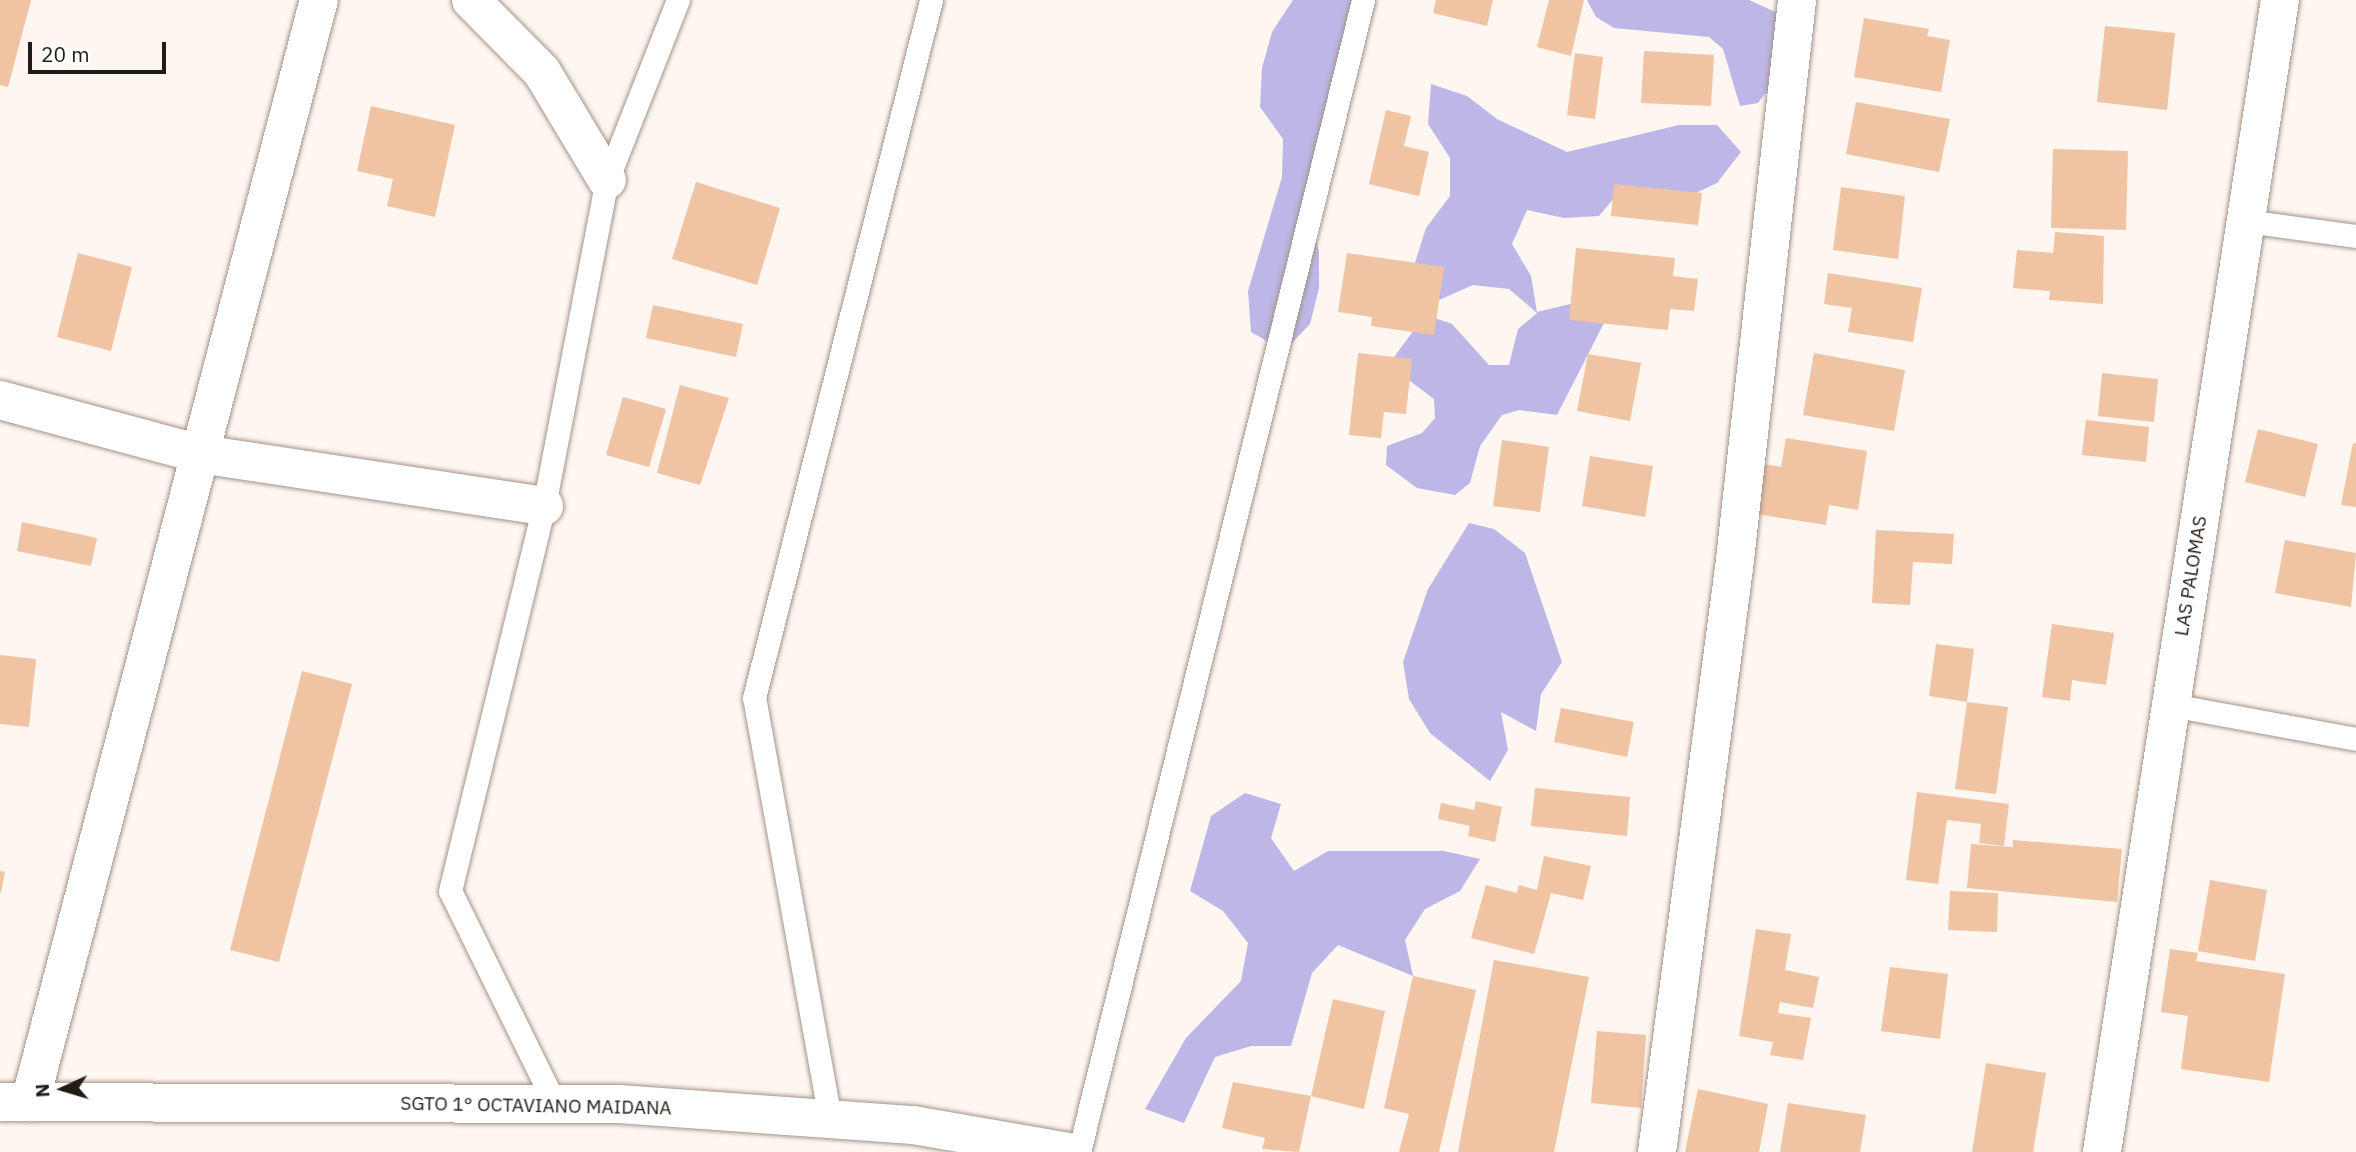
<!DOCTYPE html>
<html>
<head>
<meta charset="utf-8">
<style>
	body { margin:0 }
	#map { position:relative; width:2356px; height:1152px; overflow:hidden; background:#fdf6f1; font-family:"IBM Plex Sans",sans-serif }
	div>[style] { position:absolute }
	.forest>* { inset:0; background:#beb6e6 }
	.building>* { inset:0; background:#f0c3a3 }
	.roads { filter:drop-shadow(0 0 2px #a39388) drop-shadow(0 0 2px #a39388) }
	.service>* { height:23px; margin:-11.5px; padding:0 11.5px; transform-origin:11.5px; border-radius:11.5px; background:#fff }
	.minor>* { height:38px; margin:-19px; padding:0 19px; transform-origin:19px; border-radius:19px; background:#fff }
	.secondary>* { height:38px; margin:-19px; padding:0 19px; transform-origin:19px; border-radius:19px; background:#fff }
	span { translate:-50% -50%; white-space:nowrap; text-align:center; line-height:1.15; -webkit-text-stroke:6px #fff; paint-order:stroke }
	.street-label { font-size:19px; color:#211b16 }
	.north { position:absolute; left:28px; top:1054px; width:70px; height:70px; -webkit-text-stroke:5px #fff; paint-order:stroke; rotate:266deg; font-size:19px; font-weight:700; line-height:28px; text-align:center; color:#211b16 }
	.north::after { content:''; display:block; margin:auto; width:24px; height:32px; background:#211b16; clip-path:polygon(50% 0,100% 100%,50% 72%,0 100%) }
	.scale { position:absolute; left:28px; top:42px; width:138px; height:32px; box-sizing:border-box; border:4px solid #211b16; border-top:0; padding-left:9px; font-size:21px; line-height:24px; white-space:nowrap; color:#211b16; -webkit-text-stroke:5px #fff; paint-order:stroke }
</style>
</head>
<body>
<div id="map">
	<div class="forest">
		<div style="clip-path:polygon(1293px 0,1366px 0,1310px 217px,1319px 252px,1319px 288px,1310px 324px,1284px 351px,1251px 332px,1248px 291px,1282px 177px,1283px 139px,1260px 107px,1262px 68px,1272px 32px)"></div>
		<div style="clip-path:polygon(1587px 0,1749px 0,1778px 13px,1771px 86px,1758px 103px,1740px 106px,1723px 49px,1709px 37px,1614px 28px,1596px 17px)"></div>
		<div style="clip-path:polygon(1431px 84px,1467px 96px,1497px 119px,1567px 152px,1679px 125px,1717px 125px,1741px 152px,1717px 183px,1683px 199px,1623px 187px,1599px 216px,1564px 218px,1527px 210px,1512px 244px,1531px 276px,1537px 312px,1574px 303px,1604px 323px,1557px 415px,1519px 410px,1502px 415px,1480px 446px,1470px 483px,1455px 495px,1417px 488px,1386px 465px,1387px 446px,1422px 433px,1435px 418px,1434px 399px,1402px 375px,1394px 357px,1417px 326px,1435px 318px,1452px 324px,1489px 365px,1509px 365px,1518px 329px,1537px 313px,1509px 289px,1473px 285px,1439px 300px,1414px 266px,1426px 228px,1450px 196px,1450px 158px,1428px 124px)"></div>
		<div style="clip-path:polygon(1469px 523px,1494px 529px,1525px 553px,1562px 662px,1541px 694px,1536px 731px,1501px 712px,1508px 750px,1490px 781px,1430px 733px,1409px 699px,1403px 662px,1428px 589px)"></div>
		<div style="clip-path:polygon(1245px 793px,1281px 804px,1271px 838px,1294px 871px,1328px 851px,1444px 851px,1480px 859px,1460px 891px,1425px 909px,1405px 940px,1413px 976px,1338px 945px,1312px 973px,1291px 1046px,1251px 1046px,1215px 1057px,1184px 1123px,1145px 1109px,1186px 1038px,1241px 981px,1248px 943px,1223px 911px,1190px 891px,1211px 816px)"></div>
	</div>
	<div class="building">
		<div style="clip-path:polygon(0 0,31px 0,8px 87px,0 85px)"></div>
		<div style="clip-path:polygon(1436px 0,1493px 0,1487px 26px,1433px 13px)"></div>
		<div style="clip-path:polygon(1549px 0,1584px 0,1571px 56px,1537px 47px)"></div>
		<div style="clip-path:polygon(1864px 18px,1929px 29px,1927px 36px,1950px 40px,1941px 92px,1854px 77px)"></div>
		<div style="clip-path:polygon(2105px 26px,2175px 33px,2167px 110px,2097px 102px)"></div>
		<div style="clip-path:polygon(1644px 51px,1714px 55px,1711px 106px,1641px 103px)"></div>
		<div style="clip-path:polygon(1575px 53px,1603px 57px,1595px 119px,1567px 115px)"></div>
		<div style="clip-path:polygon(1856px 102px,1950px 119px,1939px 172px,1846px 154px)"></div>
		<div style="clip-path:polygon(371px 106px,455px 125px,435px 217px,387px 206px,393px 179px,357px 171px)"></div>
		<div style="clip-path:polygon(1386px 110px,1411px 116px,1404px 146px,1429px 152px,1419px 196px,1369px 184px)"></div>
		<div style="clip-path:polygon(2053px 149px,2128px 151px,2126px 230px,2051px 228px)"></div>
		<div style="clip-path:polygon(696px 182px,780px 208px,757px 285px,672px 259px)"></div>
		<div style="clip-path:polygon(1614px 184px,1702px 193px,1698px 225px,1611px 216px)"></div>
		<div style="clip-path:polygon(1841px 187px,1905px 196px,1898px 259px,1833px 250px)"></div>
		<div style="clip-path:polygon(2055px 232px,2104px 236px,2103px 304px,2049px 300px,2050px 291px,2013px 288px,2017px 250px,2053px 253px)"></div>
		<div style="clip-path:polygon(1576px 248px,1675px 258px,1673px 276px,1698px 279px,1694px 311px,1670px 309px,1668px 330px,1569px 320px)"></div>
		<div style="clip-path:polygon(78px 253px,132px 267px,111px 351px,57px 337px)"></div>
		<div style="clip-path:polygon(1347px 253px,1444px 267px,1434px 335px,1371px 326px,1372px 317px,1338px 312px)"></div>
		<div style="clip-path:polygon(1828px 273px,1922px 288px,1913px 342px,1848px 332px,1852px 308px,1824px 304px)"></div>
		<div style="clip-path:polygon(653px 305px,743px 324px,736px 357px,646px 338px)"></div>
		<div style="clip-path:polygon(1358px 353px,1412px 359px,1406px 414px,1384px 412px,1381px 438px,1349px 435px)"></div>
		<div style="clip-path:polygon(1814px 353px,1905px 370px,1894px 431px,1803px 415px)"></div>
		<div style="clip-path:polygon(1588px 354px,1641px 363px,1630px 421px,1577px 411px)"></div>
		<div style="clip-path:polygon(2102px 373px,2158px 379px,2154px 422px,2098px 416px)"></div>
		<div style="clip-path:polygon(680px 385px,729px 398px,700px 485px,657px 473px)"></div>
		<div style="clip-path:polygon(623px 397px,666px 409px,649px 467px,606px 455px)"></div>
		<div style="clip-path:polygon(2086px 420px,2149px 427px,2146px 462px,2082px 455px)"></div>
		<div style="clip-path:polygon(2258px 429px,2318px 444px,2305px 497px,2245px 482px)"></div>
		<div style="clip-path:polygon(1786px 438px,1867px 451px,1858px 510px,1829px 505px,1826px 525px,1749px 513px,1757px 463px,1781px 467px)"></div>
		<div style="clip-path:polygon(1502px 440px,1549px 447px,1540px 512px,1493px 506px)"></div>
		<div style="clip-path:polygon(2353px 443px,2356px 444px,2356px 507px,2341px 505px)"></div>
		<div style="clip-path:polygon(1590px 456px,1653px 466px,1645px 517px,1582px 506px)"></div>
		<div style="clip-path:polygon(22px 522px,97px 538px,91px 566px,17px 551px)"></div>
		<div style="clip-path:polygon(1876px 530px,1954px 534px,1952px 564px,1913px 562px,1910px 605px,1872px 603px)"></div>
		<div style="clip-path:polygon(2285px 540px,2356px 553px,2351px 607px,2275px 593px)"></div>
		<div style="clip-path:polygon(2052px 624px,2114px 633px,2106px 685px,2072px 680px,2070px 701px,2042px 697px)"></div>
		<div style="clip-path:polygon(1936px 644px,1974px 649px,1967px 702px,1929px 696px)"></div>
		<div style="clip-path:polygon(0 655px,36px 659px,29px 727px,0 724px)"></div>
		<div style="clip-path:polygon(302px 671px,352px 684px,279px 962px,230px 950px)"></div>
		<div style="clip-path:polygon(1967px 702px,2008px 707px,1996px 794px,1955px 789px)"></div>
		<div style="clip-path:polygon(1561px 708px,1634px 722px,1627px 757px,1554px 742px)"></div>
		<div style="clip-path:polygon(1535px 788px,1630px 797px,1627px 836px,1531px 826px)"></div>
		<div style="clip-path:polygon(1917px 792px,2009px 804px,2004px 846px,1979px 843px,1981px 824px,1947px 820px,1938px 884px,1906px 880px)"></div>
		<div style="clip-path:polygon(1476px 801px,1502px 807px,1495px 842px,1468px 836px,1470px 826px,1438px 819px,1441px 803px,1474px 810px)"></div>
		<div style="clip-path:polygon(2013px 840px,2122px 849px,2117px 902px,1967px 888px,1971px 844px,2013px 847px)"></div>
		<div style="clip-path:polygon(1544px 856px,1591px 866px,1583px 900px,1551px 893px,1534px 954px,1471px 938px,1486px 885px,1517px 893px,1519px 885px,1537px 890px)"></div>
		<div style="clip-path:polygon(0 871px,5px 872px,1px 892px,0 892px)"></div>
		<div style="clip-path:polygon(2210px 880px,2267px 890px,2255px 961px,2198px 951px)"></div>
		<div style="clip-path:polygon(1950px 891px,1998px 893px,1997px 932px,1948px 930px)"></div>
		<div style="clip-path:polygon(1756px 929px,1791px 934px,1785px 970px,1819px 977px,1813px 1008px,1780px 1002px,1778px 1013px,1811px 1018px,1803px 1060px,1770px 1055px,1773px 1042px,1739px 1036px)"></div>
		<div style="clip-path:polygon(2170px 949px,2198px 953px,2196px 961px,2285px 974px,2269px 1082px,2181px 1069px,2188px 1016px,2161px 1012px)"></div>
		<div style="clip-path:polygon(1494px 960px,1589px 977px,1554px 1152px,1458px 1152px)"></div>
		<div style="clip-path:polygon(1890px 967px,1948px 974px,1940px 1039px,1881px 1031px)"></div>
		<div style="clip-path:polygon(1413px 976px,1476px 990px,1439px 1152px,1399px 1152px,1409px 1114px,1384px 1108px)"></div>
		<div style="clip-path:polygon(1333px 999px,1385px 1011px,1364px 1109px,1311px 1096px,1299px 1152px,1262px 1149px,1265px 1138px,1222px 1128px,1233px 1082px,1311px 1096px)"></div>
		<div style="clip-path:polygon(1597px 1031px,1646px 1035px,1641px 1108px,1591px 1103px)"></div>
		<div style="clip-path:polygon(1986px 1063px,2046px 1073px,2033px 1152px,1972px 1152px)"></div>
		<div style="clip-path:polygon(1698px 1089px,1768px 1104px,1759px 1152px,1685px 1152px)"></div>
		<div style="clip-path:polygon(1788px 1103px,1866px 1115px,1860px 1152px,1780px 1152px)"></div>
	</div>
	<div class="roads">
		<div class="service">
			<div style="left:2246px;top:221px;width:111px;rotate:7.8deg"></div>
			<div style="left:2171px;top:705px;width:188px;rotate:10.4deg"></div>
			<div style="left:555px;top:1104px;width:237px;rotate:-116.2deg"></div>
			<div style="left:450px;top:891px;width:396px;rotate:-76.3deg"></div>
			<div style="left:544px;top:506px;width:332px;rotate:-79.1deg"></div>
			<div style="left:607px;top:180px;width:193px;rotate:-68.5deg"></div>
			<div style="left:830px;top:1119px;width:428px;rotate:-100.2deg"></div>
			<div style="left:754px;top:698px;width:720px;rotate:-75.77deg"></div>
			<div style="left:1079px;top:1152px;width:1186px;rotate:-76.15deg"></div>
		</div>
		<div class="minor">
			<div style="left:471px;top:0;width:101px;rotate:45.4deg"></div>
			<div style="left:542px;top:72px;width:126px;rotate:59deg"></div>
			<div style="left:0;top:400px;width:207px;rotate:15.1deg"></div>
			<div style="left:200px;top:454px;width:348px;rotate:8.6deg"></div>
			<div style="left:30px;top:1102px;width:1139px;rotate:-75.31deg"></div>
			<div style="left:1657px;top:1152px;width:597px;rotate:-82.49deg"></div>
			<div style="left:1735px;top:560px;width:563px;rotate:-83.68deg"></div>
			<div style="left:2102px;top:1152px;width:1166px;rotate:-81.22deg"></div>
		</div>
		<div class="secondary">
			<div style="left:0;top:1102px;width:619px;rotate:0.19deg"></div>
			<div style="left:619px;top:1104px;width:295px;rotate:4.1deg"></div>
			<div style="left:913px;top:1125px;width:158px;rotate:9.8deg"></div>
		</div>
	</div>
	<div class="street-label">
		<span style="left:2191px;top:576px;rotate:-81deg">LAS PALOMAS</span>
		<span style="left:536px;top:1106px;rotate:1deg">SGTO 1° OCTAVIANO MAIDANA</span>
	</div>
	<div class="north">N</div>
	<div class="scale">20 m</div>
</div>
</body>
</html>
